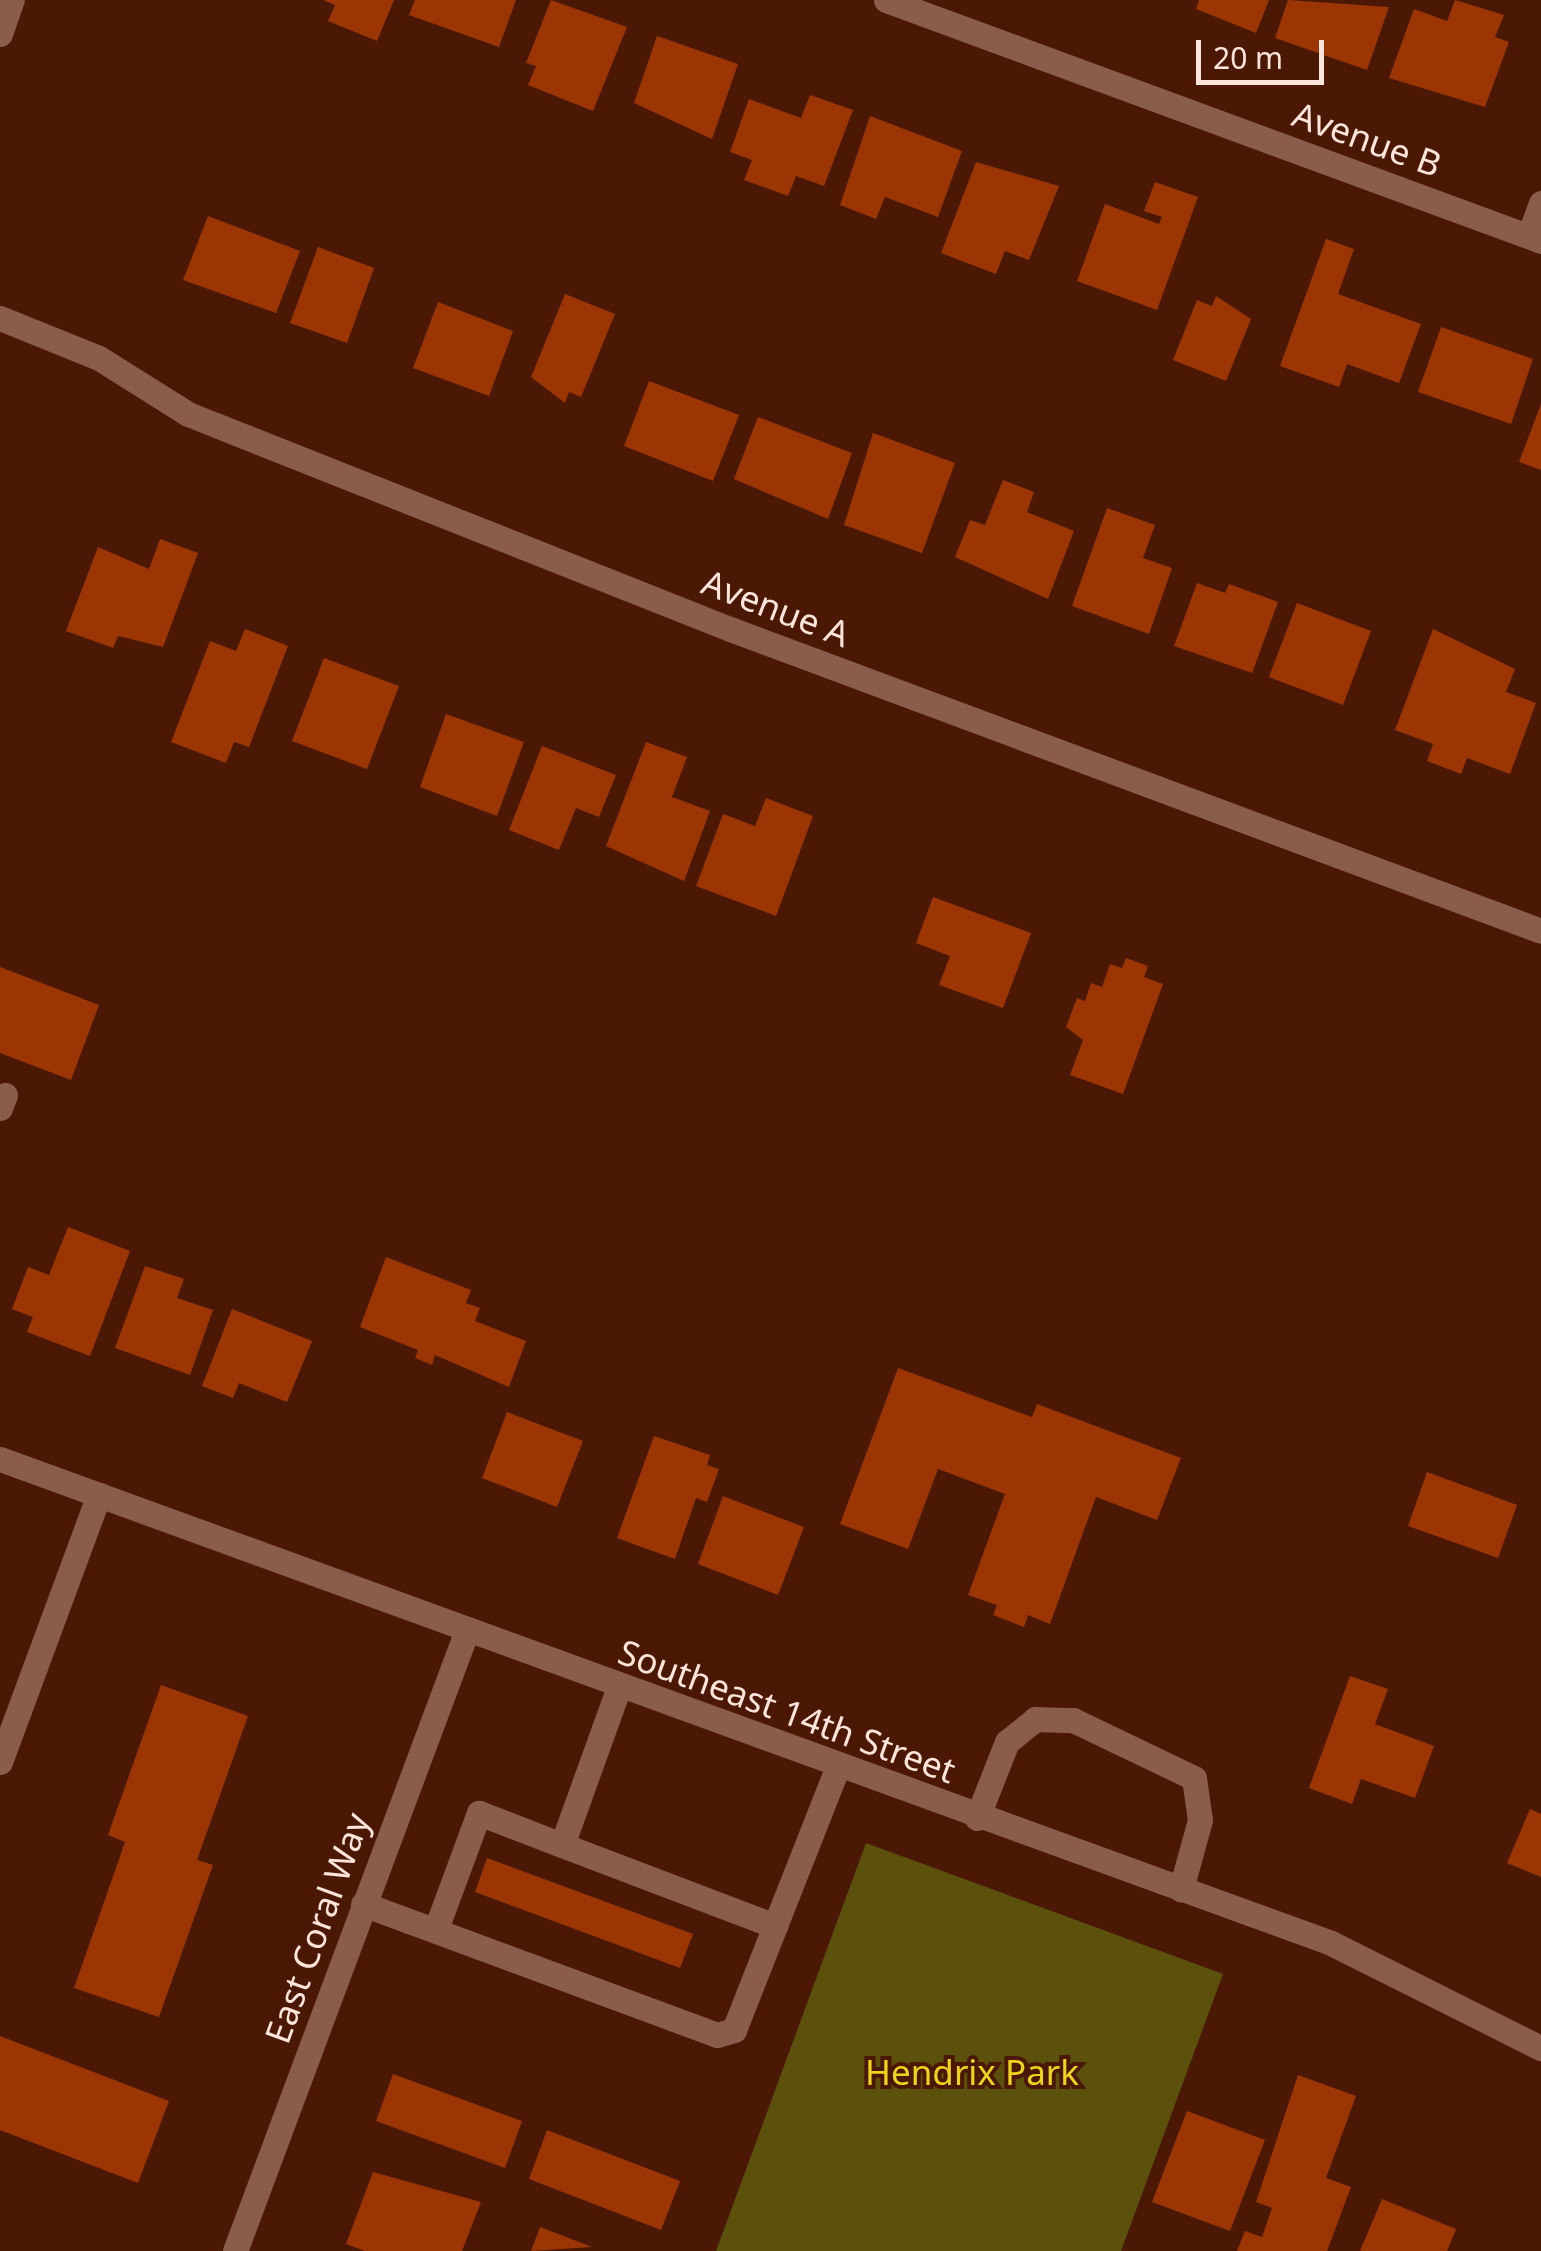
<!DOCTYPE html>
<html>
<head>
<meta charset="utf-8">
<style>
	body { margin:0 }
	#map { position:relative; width:1541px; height:2251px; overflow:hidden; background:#4b1805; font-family:"Noto Sans",sans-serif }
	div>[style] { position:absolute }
	.green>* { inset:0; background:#5b510d }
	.building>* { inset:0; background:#9b3504 }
	.minor>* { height:25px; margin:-12.5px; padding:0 12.5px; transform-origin:12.5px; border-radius:12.5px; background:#8a5c4c }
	span { translate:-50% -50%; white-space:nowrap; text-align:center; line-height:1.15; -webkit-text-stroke:8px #4b1805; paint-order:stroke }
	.street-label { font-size:35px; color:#fee5dc }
	.park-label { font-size:35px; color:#eed41b }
	.scale { position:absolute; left:1196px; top:40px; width:128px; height:45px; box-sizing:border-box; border:5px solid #fee5dc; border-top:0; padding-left:12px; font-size:30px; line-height:35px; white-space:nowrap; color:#fee5dc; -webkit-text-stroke:8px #4b1805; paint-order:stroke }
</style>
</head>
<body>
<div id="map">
	<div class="green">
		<div style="clip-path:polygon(866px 1843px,1223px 1974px,1121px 2251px,716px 2251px)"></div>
	</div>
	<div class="building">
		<div style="clip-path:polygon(323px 0,394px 0,377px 41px,328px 21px,335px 5px)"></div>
		<div style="clip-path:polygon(415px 0,516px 0,499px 47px,409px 15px)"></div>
		<div style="clip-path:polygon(551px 0,627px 27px,593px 111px,528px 85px,536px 66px,526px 63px)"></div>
		<div style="clip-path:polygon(1199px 0,1269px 0,1256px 33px,1196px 9px)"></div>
		<div style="clip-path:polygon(1288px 0,1389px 7px,1367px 70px,1275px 38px)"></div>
		<div style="clip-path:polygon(1455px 0,1504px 15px,1495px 37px,1509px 42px,1485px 107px,1389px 78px,1414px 9px,1447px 21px)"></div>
		<div style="clip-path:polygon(657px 36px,738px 64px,712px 139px,634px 103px)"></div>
		<div style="clip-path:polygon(810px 95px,853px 110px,824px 186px,796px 176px,788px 196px,744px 180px,752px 160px,730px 152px,749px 99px,801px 118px)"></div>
		<div style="clip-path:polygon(870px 116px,962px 151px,938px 217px,885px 197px,876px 219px,840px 205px)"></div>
		<div style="clip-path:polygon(976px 162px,1059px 186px,1029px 260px,1005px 251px,996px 274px,941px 253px)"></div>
		<div style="clip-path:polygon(1155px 182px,1198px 197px,1157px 310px,1077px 281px,1105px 204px,1159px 224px,1162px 217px,1144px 211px)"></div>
		<div style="clip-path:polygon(208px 216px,300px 251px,276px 313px,183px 280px)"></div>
		<div style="clip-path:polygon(1326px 239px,1354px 249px,1338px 294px,1421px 324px,1399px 383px,1347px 364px,1339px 387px,1280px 366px)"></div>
		<div style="clip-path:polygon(318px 247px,374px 268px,347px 343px,290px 323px)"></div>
		<div style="clip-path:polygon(565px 294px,615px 314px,581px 397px,569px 392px,565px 403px,531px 377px)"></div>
		<div style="clip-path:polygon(1216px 296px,1251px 319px,1226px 381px,1173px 360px,1197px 300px,1212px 306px)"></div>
		<div style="clip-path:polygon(438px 302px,513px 331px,489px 396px,413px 368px)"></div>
		<div style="clip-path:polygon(1441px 327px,1533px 359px,1511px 424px,1418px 392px)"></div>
		<div style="clip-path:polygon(649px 381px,739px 415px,713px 481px,624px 446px)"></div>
		<div style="clip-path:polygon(1541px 404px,1541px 470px,1519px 462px)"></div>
		<div style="clip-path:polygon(758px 417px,852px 453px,828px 519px,734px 479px)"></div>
		<div style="clip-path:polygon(873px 433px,955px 463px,922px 553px,844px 525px)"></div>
		<div style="clip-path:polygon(1003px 480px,1034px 492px,1027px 512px,1074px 531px,1048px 599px,955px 557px,970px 520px,985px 525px)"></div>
		<div style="clip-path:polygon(1107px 508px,1155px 525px,1143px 558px,1172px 568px,1149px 634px,1072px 606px)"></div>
		<div style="clip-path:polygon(160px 539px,198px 553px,163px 647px,118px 636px,113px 648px,66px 631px,98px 547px,149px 569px)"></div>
		<div style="clip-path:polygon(1197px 583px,1225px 593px,1229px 584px,1278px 602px,1252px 673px,1174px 646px)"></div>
		<div style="clip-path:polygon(1297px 603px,1371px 631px,1343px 705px,1269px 677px)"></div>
		<div style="clip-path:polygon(245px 629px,288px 646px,249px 747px,234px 742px,226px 763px,171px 742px,210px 641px,236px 651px)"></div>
		<div style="clip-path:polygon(1433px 629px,1515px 669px,1506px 692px,1536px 703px,1510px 774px,1467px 758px,1461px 774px,1427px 761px,1433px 744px,1395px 730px)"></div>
		<div style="clip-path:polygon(324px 658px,399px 686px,367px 769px,292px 741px)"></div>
		<div style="clip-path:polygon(446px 714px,524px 742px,497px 816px,420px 787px)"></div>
		<div style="clip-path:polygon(646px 742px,687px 757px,672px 797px,710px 811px,684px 881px,606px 846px)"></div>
		<div style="clip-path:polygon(542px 746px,616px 775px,599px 817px,576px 808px,559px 850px,509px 830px)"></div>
		<div style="clip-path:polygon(766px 798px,813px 816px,776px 916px,696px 886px,723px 814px,755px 826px)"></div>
		<div style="clip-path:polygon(933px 897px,1031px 933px,1003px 1008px,939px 985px,950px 956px,916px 943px)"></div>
		<div style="clip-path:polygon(1126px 958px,1148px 966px,1144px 977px,1163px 984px,1123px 1094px,1070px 1075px,1083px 1040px,1066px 1027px,1077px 998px,1085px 1001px,1091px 983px,1102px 987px,1110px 964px,1122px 968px)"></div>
		<div style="clip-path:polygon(0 967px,99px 1005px,71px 1080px,0 1053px)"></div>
		<div style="clip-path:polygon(68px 1227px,130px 1251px,90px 1356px,27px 1332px,33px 1317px,12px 1309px,28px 1267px,49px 1275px)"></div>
		<div style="clip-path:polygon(386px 1257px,471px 1290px,466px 1303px,480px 1308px,475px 1321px,526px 1341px,509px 1387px,435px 1355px,432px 1365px,415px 1358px,418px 1350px,360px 1327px)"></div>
		<div style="clip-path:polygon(145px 1266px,184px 1279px,177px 1298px,213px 1310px,190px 1375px,115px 1348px)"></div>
		<div style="clip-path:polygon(232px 1309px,312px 1341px,287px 1402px,239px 1383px,233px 1398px,202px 1386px)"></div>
		<div style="clip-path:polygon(898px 1368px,1032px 1417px,1037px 1404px,1181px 1458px,1157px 1520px,1096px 1497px,1050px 1624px,1028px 1615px,1024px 1627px,993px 1615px,997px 1605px,968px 1595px,1005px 1494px,938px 1469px,908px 1549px,840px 1524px)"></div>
		<div style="clip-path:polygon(507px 1412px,583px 1441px,557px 1507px,482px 1478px)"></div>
		<div style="clip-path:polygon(654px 1436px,710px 1455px,707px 1465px,719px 1469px,707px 1502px,696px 1498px,675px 1559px,617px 1538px)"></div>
		<div style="clip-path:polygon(1427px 1472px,1517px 1505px,1498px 1558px,1408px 1526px)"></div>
		<div style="clip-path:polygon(723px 1496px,804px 1527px,778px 1595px,698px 1564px)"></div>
		<div style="clip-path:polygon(1350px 1676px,1388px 1689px,1375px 1724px,1434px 1746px,1415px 1798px,1361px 1779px,1352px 1804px,1309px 1788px)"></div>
		<div style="clip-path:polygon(161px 1685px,248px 1716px,197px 1860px,213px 1865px,159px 2017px,74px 1988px,125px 1842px,108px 1835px)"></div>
		<div style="clip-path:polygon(1530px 1809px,1541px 1814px,1541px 1877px,1507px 1863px)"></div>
		<div style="clip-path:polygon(487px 1858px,693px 1934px,680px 1968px,475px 1892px)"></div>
		<div style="clip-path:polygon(0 2036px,169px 2101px,138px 2183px,0 2130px)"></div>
		<div style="clip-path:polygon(393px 2074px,522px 2121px,505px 2168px,376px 2121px)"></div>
		<div style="clip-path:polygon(1298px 2075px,1356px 2096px,1326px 2178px,1351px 2187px,1327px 2251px,1237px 2251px,1245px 2231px,1262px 2237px,1272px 2208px,1256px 2202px)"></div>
		<div style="clip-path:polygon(1187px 2111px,1265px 2140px,1230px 2231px,1152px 2202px)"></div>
		<div style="clip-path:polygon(547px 2130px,680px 2181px,661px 2230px,529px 2179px)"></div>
		<div style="clip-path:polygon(373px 2172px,481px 2202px,462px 2251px,365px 2251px,346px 2244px)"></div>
		<div style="clip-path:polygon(1382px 2199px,1456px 2229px,1447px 2251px,1360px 2251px)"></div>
		<div style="clip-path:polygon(540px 2227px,592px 2247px,531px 2251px)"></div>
	</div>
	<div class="minor">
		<div style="left:886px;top:0;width:698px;rotate:20.2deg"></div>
		<div style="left:0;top:34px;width:36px;rotate:-71deg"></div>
		<div style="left:1529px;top:236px;width:35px;rotate:-70deg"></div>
		<div style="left:0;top:318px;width:107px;rotate:22deg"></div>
		<div style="left:99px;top:358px;width:105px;rotate:32.2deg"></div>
		<div style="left:188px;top:414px;width:583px;rotate:21.64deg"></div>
		<div style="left:730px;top:629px;width:865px;rotate:20.42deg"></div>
		<div style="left:0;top:1108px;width:14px;rotate:-69deg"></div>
		<div style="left:0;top:1459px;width:1416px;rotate:19.98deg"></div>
		<div style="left:1331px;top:1943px;width:235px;rotate:26.6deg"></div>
		<div style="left:0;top:1762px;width:285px;rotate:-69.7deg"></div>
		<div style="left:977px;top:1818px;width:82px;rotate:-68.5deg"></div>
		<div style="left:1007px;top:1742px;width:36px;rotate:-39deg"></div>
		<div style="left:1035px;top:1719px;width:38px;rotate:2deg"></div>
		<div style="left:1073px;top:1720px;width:134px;rotate:25.6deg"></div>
		<div style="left:1194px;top:1778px;width:42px;rotate:81.9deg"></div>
		<div style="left:1200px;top:1820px;width:72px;rotate:105.4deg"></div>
		<div style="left:562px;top:1845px;width:228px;rotate:20.8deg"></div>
		<div style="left:363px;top:1904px;width:377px;rotate:20.3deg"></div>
		<div style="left:717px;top:2035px;width:18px;rotate:-16deg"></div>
		<div style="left:734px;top:2030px;width:282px;rotate:-68.5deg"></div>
		<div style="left:436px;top:1929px;width:124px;rotate:-69.7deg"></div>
		<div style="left:479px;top:1813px;width:89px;rotate:21.1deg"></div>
		<div style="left:562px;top:1845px;width:168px;rotate:-70.2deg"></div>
		<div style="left:235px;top:2251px;width:663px;rotate:-69.51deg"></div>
	</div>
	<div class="street-label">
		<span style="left:1367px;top:139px;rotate:20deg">Avenue B</span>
		<span style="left:776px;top:608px;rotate:21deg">Avenue A</span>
		<span style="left:787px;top:1711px;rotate:20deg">Southeast 14th Street</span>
		<span style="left:317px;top:1928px;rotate:-70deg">East Coral Way</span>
	</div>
	<div class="park-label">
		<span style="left:972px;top:2072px">Hendrix Park</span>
	</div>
	<div class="scale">20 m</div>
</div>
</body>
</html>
